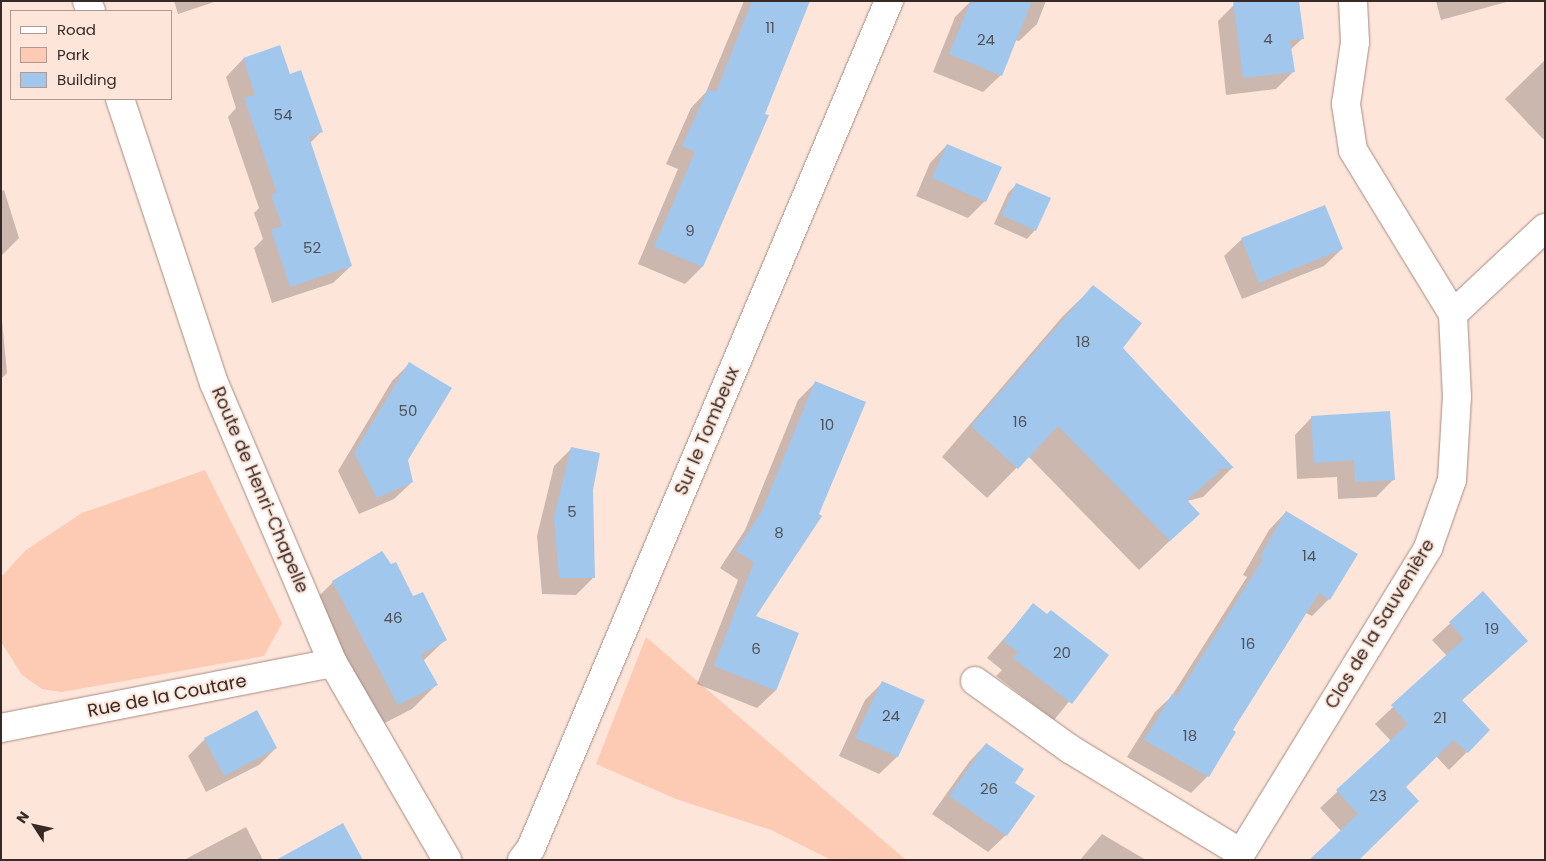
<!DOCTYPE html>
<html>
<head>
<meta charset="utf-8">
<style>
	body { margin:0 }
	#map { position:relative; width:1546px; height:861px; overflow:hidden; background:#fee5da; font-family:Poppins,sans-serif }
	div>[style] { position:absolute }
	.green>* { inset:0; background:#fdcab4 }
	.shadow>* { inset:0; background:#0003 }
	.building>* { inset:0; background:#a1c7ed }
	.roads { filter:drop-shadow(0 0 1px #a88b7f) drop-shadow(0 0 1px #a88b7f) }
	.minor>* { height:28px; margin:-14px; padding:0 14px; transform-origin:14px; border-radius:14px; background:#fff }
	span { translate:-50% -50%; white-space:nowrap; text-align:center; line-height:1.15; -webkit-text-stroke:4px #fee5da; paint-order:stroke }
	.number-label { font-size:15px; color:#505157 }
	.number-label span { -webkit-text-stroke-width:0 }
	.street-label { font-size:18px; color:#352a25 }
	.frame { position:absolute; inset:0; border:2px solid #352a25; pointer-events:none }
	.legend { position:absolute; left:10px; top:10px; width:162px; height:90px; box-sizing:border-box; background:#fee5da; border:1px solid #ae9a92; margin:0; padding:6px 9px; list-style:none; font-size:15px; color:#352a25 }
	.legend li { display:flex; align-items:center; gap:10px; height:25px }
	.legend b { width:25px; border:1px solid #ae9a92 }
	.north { position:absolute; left:10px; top:801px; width:50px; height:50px; -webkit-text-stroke:4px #fee5da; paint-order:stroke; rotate:305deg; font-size:14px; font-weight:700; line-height:20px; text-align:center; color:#352a25 }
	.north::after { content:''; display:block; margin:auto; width:18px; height:22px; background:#352a25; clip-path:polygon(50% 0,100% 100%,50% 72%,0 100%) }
</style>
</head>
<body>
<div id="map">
	<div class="green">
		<div style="clip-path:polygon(205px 470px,282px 623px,264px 656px,62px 692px,42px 689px,22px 675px,1px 642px,1px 577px,26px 550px,82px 513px)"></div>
		<div style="clip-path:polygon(646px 637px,906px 860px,831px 860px,771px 830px,676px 799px,596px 764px)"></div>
	</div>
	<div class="shadow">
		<div style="clip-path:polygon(174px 1px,217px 1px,178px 14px)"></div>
		<div style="clip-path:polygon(744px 1px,796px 1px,702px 267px,685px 284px,638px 264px,678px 169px,666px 164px,691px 108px,706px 92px)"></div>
		<div style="clip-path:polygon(971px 1px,1046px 1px,1037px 24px,1019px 41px,1015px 40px,1001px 75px,983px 92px,933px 72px,955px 17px)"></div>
		<div style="clip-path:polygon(1436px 1px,1510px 1px,1441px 20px)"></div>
		<div style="clip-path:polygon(1236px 3px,1303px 38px,1290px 50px,1293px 72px,1276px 89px,1226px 95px,1218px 21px)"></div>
		<div style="clip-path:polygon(280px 47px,290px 75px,321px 132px,310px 143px,351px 266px,333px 283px,272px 303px,254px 248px,263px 239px,254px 213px,259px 208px,228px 117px,236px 108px,226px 77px,243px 59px)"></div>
		<div style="clip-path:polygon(1545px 60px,1545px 138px,1543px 139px,1505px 99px)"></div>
		<div style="clip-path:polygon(947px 145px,985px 201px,968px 218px,916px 196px,930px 163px)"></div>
		<div style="clip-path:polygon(1017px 184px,1035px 230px,1027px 239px,994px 224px,1008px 193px)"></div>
		<div style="clip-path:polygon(4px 190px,19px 238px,1px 256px,1px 191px)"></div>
		<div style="clip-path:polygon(1242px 239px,1342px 249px,1324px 266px,1242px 299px,1224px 256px)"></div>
		<div style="clip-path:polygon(1093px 287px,1121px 348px,1232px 468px,1203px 497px,1187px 501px,1198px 514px,1139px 570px,1028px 456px,987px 498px,942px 457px,1063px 316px)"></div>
		<div style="clip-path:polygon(1px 310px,7px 373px,1px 379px)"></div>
		<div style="clip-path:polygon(409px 364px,407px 460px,412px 482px,394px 499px,359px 514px,338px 471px,392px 381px)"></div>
		<div style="clip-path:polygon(815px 383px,754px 616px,797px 633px,775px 691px,757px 708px,697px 684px,738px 580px,720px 568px,745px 530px,798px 400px)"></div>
		<div style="clip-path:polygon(1312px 417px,1393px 480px,1376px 497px,1338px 499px,1337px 477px,1297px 479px,1295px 435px)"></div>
		<div style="clip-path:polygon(571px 449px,592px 490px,594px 577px,576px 595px,542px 594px,537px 536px,554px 466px)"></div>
		<div style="clip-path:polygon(1286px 512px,1329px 599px,1312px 616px,1306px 613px,1231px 730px,1208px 776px,1191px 793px,1127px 757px,1155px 712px,1171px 697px,1247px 577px,1243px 575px,1269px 530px)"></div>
		<div style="clip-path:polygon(333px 582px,413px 597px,445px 640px,423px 661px,437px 684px,412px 709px,373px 729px,308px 607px)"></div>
		<div style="clip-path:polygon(1483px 593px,1509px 658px,1461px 701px,1489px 730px,1449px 770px,1436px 756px,1341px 831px,1320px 808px,1391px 741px,1375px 724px,1447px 656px,1432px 640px)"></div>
		<div style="clip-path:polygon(1033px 605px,1107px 655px,1054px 720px,996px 676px,1002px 670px,987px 658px)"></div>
		<div style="clip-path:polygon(882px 683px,923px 701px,897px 757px,879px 774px,839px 756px,865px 700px)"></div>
		<div style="clip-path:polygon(205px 739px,276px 748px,259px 765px,206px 792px,188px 756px)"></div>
		<div style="clip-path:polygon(986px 744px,1013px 783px,1033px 796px,1006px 835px,988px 852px,932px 814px,969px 762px)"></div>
		<div style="clip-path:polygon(246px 827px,263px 860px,184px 860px)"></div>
		<div style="clip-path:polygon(1102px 834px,1146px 860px,1080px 860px)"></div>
	</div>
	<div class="building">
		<div style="clip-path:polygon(752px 1px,810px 1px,765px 114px,769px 115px,703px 267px,654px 247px,695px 152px,682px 146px,708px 89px,716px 92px)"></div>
		<div style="clip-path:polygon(971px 1px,1032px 1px,1002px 76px,949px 54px)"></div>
		<div style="clip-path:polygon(1233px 1px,1299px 1px,1304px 39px,1290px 40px,1295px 72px,1243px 78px)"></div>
		<div style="clip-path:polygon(280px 45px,290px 74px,301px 70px,323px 132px,309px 137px,352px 266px,290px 287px,271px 230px,282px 226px,271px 195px,277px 193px,244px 98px,255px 95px,243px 58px)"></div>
		<div style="clip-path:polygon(947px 144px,1002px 167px,986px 202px,932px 178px)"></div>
		<div style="clip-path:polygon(1016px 183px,1051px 198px,1036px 231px,1002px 215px)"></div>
		<div style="clip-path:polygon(1325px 205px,1343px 249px,1259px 283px,1241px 238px)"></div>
		<div style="clip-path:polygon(1093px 285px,1142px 323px,1123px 348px,1234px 468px,1217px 469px,1220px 471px,1187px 500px,1200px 514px,1170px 541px,1058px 426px,1018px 469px,971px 426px)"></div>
		<div style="clip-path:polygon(409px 362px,452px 388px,408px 460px,413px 482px,377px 498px,354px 453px)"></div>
		<div style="clip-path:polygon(815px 381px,866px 402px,819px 514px,822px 516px,756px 616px,799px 633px,776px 691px,714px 666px,754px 562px,736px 551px,762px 511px)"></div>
		<div style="clip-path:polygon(1390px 411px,1395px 480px,1355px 482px,1354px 460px,1314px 463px,1311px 416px)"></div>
		<div style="clip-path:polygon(571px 447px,600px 453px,593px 490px,595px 578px,559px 578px,554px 517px)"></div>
		<div style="clip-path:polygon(1286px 511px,1358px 554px,1330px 600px,1319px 593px,1233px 730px,1236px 732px,1209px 777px,1144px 740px,1172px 694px,1177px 696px,1263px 559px,1260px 557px)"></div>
		<div style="clip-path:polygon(382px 551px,391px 564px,396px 562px,413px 596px,423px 592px,447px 640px,421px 655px,438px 685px,398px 705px,332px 581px)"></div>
		<div style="clip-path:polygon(1483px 591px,1528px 641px,1462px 700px,1490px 730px,1468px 753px,1454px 740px,1406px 787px,1419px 801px,1359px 860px,1309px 860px,1358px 814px,1336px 790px,1408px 724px,1391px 705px,1464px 639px,1449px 622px)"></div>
		<div style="clip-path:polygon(1033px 603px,1047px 614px,1051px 610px,1109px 655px,1072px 704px,1013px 658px,1018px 652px,1003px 641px)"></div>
		<div style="clip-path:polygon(882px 681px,925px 700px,898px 757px,855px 738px)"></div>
		<div style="clip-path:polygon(257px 710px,277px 748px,224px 776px,204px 738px)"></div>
		<div style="clip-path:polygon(986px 743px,1024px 769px,1015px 783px,1035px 796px,1007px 836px,949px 796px)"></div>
		<div style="clip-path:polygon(343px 823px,363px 860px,276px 860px)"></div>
	</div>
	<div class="roads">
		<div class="minor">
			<div style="left:87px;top:1px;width:11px;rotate:68deg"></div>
			<div style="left:120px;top:99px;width:299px;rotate:71.7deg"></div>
			<div style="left:214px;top:383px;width:304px;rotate:67deg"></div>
			<div style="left:333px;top:663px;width:228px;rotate:59.9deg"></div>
			<div style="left:1453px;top:314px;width:126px;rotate:-43.1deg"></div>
			<div style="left:975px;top:681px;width:117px;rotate:35.6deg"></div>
			<div style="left:1070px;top:749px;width:200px;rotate:31.3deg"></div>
			<div style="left:1px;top:728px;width:338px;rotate:-11.1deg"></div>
			<div style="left:522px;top:860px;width:15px;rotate:-53deg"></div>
			<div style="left:531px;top:848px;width:920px;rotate:-67.09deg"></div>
			<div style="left:1237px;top:860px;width:366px;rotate:-58.5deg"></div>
			<div style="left:1428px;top:548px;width:72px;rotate:-70.6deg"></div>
			<div style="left:1452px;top:480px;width:83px;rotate:-86.6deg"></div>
			<div style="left:1457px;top:397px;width:83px;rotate:-92.8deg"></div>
			<div style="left:1453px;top:314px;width:192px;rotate:-121.4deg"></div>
			<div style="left:1353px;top:150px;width:47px;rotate:-98.7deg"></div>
			<div style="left:1346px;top:104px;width:63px;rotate:-81.7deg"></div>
			<div style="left:1355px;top:42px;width:41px;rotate:-92.8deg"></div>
		</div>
	</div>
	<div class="number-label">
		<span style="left:770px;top:28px">11</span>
		<span style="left:1268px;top:39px">4</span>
		<span style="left:986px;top:40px">24</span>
		<span style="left:283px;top:115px">54</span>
		<span style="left:690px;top:231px">9</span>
		<span style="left:312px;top:248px">52</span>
		<span style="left:1083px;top:342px">18</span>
		<span style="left:408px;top:411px">50</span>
		<span style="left:1020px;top:422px">16</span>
		<span style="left:827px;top:425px">10</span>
		<span style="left:572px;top:512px">5</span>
		<span style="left:779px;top:533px">8</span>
		<span style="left:1309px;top:556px">14</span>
		<span style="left:393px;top:618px">46</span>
		<span style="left:1492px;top:629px">19</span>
		<span style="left:1248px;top:644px">16</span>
		<span style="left:756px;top:649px">6</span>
		<span style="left:1062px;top:653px">20</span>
		<span style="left:891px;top:716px">24</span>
		<span style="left:1440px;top:718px">21</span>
		<span style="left:1190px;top:736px">18</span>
		<span style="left:989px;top:789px">26</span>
		<span style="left:1378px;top:796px">23</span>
	</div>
	<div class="street-label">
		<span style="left:707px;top:431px;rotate:-67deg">Sur le Tombeux</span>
		<span style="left:260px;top:490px;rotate:67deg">Route de Henri-Chapelle</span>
		<span style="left:1380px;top:624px;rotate:-59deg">Clos de la Sauvenière</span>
		<span style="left:167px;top:696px;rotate:-11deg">Rue de la Coutare</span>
	</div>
	<div class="frame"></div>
	<ul class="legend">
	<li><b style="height:6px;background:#fff"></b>Road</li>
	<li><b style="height:14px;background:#fdcab4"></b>Park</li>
	<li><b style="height:14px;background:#a1c7ed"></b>Building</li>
	</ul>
	<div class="north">N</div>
</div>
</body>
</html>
